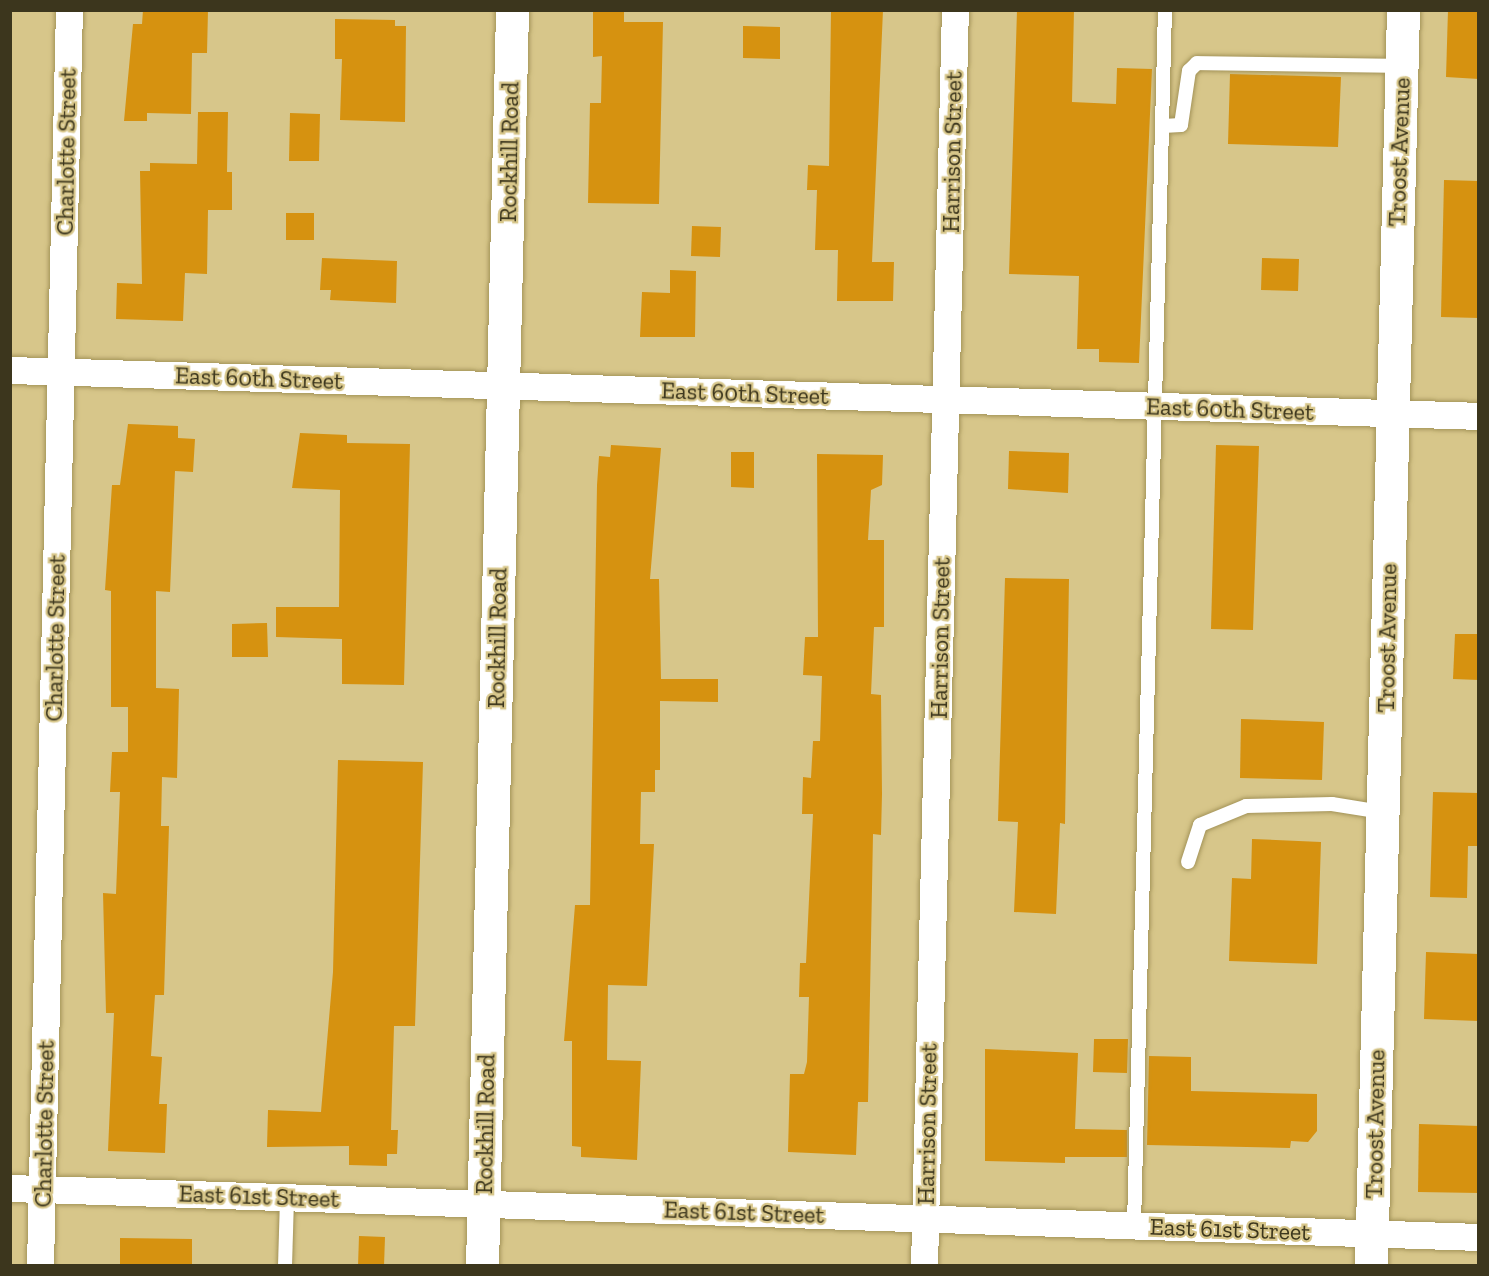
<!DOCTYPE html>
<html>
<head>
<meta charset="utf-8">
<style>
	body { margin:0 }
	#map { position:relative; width:1489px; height:1276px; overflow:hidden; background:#d7c68a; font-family:"Zilla Slab",serif }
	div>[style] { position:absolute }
	.building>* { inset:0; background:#d69210 }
	.roads { filter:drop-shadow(0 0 2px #a39358) drop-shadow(0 0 2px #a39358) }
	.lane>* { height:14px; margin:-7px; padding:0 7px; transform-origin:7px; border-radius:7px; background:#fff }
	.street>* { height:27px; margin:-13.5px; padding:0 13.5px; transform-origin:13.5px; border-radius:13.5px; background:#fff }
	.secondary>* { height:33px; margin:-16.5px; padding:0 16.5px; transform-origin:16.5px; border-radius:16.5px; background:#fff }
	span { translate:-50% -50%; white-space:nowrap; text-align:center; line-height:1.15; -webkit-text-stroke:4.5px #d7c68a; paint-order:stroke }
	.street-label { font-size:24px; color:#3c361d }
	.frame { position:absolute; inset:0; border:12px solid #3c361d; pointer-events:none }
</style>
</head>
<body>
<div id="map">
	<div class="building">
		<div style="clip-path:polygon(143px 10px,208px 10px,207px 53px,192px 53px,191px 114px,147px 113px,147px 121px,124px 121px,133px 24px,142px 24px)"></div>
		<div style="clip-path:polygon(593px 10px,624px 10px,624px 22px,663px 22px,659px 204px,588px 203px,590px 103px,601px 103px,602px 56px,593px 57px)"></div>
		<div style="clip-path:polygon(831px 10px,883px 10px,872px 262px,894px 262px,893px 301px,837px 301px,838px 250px,815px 250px,817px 190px,807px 190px,808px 165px,829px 166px)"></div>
		<div style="clip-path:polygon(1017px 10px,1074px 10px,1072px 102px,1116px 104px,1117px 68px,1152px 69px,1139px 363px,1099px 362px,1099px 349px,1077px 349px,1079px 276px,1009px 274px)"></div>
		<div style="clip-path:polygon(1448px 10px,1479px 10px,1479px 79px,1446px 77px)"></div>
		<div style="clip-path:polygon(335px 19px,395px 20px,395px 26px,406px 26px,405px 122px,340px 120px,342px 59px,335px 59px)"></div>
		<div style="clip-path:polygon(743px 26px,780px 27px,780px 59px,743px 58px)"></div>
		<div style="clip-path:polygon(1230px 74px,1341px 77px,1338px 147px,1228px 144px)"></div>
		<div style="clip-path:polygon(198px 112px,228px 112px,227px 172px,232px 172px,232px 210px,208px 210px,207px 274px,185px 273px,183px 321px,116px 319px,117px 283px,142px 284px,140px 171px,150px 171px,150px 163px,197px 164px)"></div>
		<div style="clip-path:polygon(290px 113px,320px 114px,319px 161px,289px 161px)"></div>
		<div style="clip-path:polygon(1444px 180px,1479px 181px,1479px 318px,1441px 317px)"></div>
		<div style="clip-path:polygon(286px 213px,314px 213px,314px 240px,286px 240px)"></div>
		<div style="clip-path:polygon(692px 226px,721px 227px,720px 257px,691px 256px)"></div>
		<div style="clip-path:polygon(322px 258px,397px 261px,396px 303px,330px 300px,331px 290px,320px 290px)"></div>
		<div style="clip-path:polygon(1262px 258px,1299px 259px,1298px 291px,1261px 290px)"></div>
		<div style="clip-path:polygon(670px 270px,696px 271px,695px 337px,640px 337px,642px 292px,670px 293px)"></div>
		<div style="clip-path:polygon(128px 424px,178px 426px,178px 438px,195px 439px,193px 472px,175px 471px,170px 592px,156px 591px,156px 688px,179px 689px,177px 778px,162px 777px,161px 826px,169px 826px,164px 995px,155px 995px,151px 1056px,162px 1057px,159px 1104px,167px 1104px,165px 1153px,108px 1151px,114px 1013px,106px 1013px,103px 893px,116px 894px,120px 792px,110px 792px,112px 752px,128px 752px,128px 707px,111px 707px,111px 591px,105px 590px,112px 485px,120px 485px)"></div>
		<div style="clip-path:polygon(300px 433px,347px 435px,347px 443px,410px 444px,404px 685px,342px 684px,342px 639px,276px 637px,276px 607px,339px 607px,340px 490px,292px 488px)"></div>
		<div style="clip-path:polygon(611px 445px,661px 448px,650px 579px,659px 579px,661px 679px,718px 679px,718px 702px,660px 701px,660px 770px,655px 770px,655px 792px,641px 792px,640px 844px,654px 844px,647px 986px,608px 985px,607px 1060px,641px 1061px,637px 1160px,581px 1157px,581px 1147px,572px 1146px,572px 1041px,564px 1041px,575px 905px,590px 905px,597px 485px,599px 456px,610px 457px)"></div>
		<div style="clip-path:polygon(1216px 445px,1259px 446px,1253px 630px,1211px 629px)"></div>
		<div style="clip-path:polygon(1009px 451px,1069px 453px,1068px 493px,1008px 489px)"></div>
		<div style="clip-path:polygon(731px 452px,754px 452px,754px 488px,731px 487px)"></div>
		<div style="clip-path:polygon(817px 454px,883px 455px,882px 485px,871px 490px,868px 540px,884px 540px,884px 627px,874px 627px,871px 694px,881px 695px,882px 794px,881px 835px,873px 834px,868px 1102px,858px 1102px,856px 1155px,788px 1152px,790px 1074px,804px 1074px,807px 1062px,809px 997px,799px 997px,800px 963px,806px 963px,813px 814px,802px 814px,803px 777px,811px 778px,813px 741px,820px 741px,822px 676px,803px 675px,805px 637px,818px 637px)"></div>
		<div style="clip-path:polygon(1005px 578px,1069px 579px,1065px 824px,1060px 823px,1056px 914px,1014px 912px,1018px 822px,998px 821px)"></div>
		<div style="clip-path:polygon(267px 623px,268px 657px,232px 657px,232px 624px)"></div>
		<div style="clip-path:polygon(1455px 634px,1479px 634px,1479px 680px,1453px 679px)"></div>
		<div style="clip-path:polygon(1241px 719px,1324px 722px,1322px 780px,1240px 778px)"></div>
		<div style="clip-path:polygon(338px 760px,423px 762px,415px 1026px,394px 1026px,391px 1130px,398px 1130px,397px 1154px,387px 1154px,387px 1166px,349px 1165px,349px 1146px,267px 1147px,268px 1110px,321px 1112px,333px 972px)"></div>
		<div style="clip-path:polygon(1433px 792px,1479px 793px,1479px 846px,1468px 846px,1467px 898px,1430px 897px)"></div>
		<div style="clip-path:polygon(1252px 839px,1321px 842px,1317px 964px,1229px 961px,1232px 878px,1251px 879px)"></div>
		<div style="clip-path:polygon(1426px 952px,1479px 954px,1479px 1021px,1424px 1019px)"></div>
		<div style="clip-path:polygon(1094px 1039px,1128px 1039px,1127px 1073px,1093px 1072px)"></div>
		<div style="clip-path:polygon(985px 1049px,1078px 1053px,1075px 1129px,1127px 1130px,1127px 1157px,1065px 1157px,1065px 1163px,985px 1161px)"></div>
		<div style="clip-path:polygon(1149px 1056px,1191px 1057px,1191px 1091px,1317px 1094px,1317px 1131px,1308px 1142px,1291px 1141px,1290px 1148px,1147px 1145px)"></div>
		<div style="clip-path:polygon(1419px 1124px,1479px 1126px,1479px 1193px,1418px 1192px)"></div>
		<div style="clip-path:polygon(359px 1236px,385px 1237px,384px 1266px,358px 1266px)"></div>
		<div style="clip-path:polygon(120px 1238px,192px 1239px,192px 1266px,120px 1266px)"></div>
	</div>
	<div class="roads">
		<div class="lane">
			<div style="left:1163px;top:126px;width:18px;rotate:-3deg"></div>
			<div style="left:1181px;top:125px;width:55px;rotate:-81.6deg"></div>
			<div style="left:1189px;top:71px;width:11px;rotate:-45deg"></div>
			<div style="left:1197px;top:63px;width:204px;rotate:0.8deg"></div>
			<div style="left:1188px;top:862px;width:39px;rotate:-72deg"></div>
			<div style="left:1200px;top:825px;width:50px;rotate:-22.4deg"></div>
			<div style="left:1246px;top:806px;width:86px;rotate:-1.3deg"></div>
			<div style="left:1332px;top:804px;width:51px;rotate:9.1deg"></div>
			<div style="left:1134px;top:1225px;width:1215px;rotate:-88.54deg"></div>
			<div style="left:285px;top:1266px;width:69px;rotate:-88.3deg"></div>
		</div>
		<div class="street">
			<div style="left:10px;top:370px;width:1469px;rotate:1.79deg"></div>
			<div style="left:10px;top:1188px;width:1469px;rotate:1.91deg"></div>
			<div style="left:40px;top:1266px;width:1256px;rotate:-88.68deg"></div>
			<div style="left:924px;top:1266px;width:1256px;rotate:-88.59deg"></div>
		</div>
		<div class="secondary">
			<div style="left:482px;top:1266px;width:1256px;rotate:-88.63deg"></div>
			<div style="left:1371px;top:1266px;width:1256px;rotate:-88.54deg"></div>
		</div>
	</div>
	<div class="street-label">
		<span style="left:66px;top:152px;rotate:-89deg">Charlotte Street</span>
		<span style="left:509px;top:152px;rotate:-89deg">Rockhill Road</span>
		<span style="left:952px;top:152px;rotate:-89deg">Harrison Street</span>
		<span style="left:1399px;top:152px;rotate:-88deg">Troost Avenue</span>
		<span style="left:259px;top:378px;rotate:2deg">East 60th Street</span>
		<span style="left:745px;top:393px;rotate:2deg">East 60th Street</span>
		<span style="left:1230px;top:409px;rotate:2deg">East 60th Street</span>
		<span style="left:55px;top:638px;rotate:-89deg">Charlotte Street</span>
		<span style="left:497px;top:638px;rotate:-89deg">Rockhill Road</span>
		<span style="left:940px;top:638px;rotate:-89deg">Harrison Street</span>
		<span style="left:1387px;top:638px;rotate:-89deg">Troost Avenue</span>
		<span style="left:44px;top:1124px;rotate:-89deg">Charlotte Street</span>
		<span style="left:485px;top:1124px;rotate:-89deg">Rockhill Road</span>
		<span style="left:927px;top:1124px;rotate:-89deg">Harrison Street</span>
		<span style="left:1375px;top:1124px;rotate:-89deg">Troost Avenue</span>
		<span style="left:259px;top:1196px;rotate:2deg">East 61st Street</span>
		<span style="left:744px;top:1212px;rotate:2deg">East 61st Street</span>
		<span style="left:1230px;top:1229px;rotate:2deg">East 61st Street</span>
	</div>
	<div class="frame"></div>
</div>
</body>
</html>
